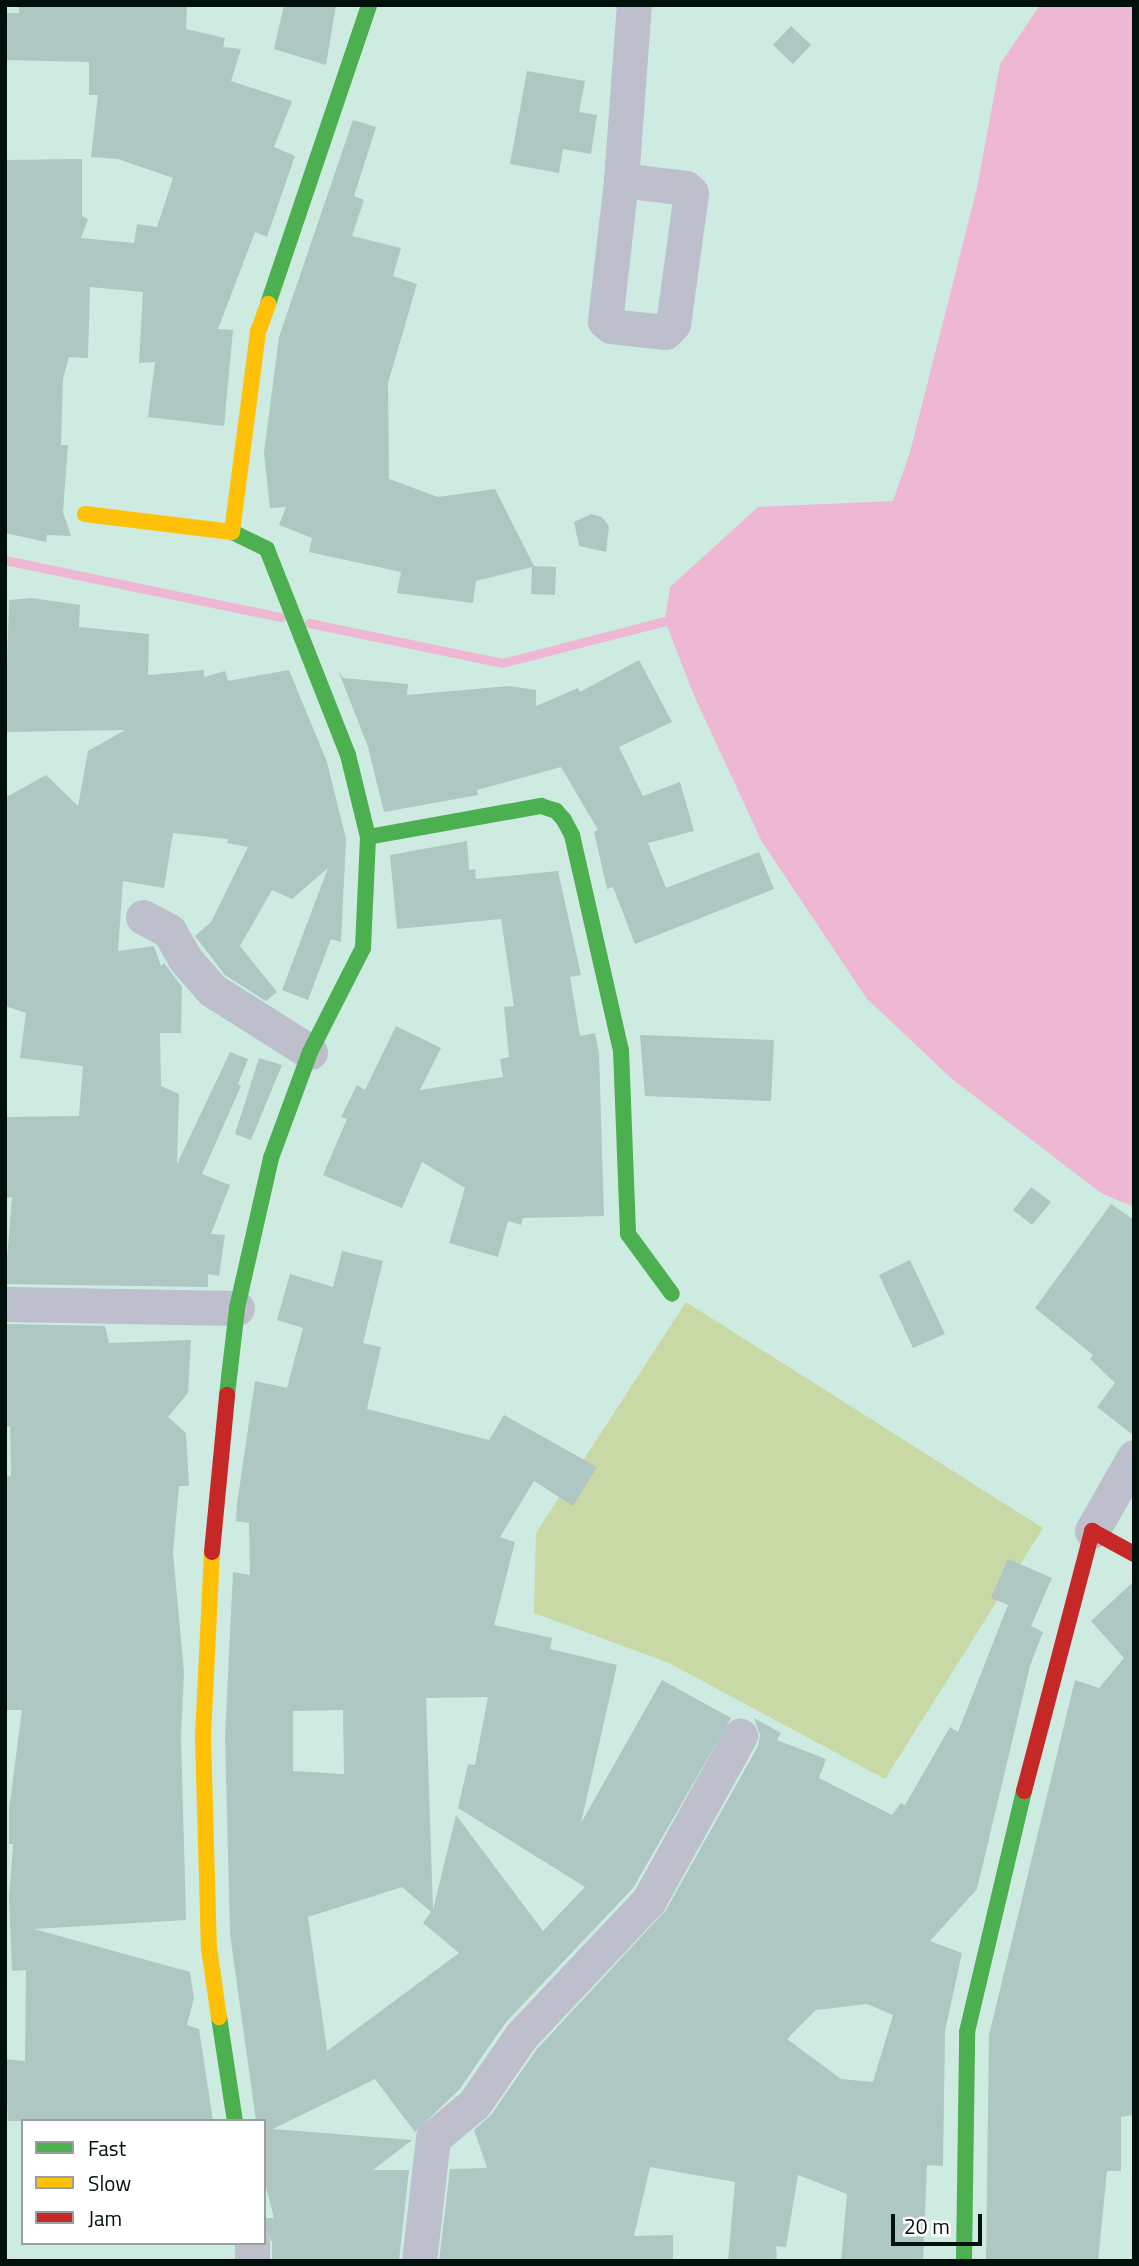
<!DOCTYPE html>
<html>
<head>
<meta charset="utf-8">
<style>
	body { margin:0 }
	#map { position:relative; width:1139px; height:2266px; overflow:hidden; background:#cdebe1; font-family:"Titillium Web",sans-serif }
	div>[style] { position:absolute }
	.green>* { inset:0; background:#c9d9a5 }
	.water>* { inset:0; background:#efb8d2 }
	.stream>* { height:9px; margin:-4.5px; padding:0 4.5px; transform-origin:4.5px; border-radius:4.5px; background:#efb8d2 }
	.building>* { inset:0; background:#aec7c2 }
	.street>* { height:35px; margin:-17.5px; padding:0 17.5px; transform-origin:17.5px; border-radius:17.5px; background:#bdbfcc }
	.fast>* { height:16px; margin:-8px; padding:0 8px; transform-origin:8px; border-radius:8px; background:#4caf50 }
	.slow>* { height:16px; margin:-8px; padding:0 8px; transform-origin:8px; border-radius:8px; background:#ffc107 }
	.jam>* { height:16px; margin:-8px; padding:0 8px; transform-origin:8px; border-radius:8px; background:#c62828 }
	span { translate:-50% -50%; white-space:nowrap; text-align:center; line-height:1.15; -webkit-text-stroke:7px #fff; paint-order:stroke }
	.frame { position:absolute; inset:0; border:7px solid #00110c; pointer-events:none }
	.legend { position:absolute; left:21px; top:2119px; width:245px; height:126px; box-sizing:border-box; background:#fff; border:2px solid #99a09e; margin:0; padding:9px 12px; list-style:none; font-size:21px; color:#00110c }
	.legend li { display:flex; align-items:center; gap:14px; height:35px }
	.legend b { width:35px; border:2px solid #99a09e }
	.scale { position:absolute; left:891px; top:2214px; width:91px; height:32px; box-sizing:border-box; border:4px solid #00110c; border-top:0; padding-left:9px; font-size:21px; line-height:24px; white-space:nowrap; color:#00110c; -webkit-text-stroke:5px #fff; paint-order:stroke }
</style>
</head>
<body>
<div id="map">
	<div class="green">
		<div style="clip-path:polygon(686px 1302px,1043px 1528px,885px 1779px,669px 1663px,534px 1613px,536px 1533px)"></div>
	</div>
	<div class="water">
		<div style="clip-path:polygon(1040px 5px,1134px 5px,1134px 1207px,1101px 1193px,952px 1079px,867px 999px,762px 842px,695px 698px,665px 621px,670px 587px,758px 507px,893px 501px,910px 452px,977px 188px,1000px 64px)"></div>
	</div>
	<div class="stream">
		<div style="left:5px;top:560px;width:282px;rotate:11.7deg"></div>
		<div style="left:309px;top:623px;width:197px;rotate:11.7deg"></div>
		<div style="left:502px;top:663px;width:168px;rotate:-14.4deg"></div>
	</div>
	<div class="building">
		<div style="clip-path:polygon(19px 5px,187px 5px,186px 29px,225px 38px,223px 47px,241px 49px,231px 81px,292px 101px,274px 147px,295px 156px,267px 237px,255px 232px,218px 329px,233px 330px,224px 426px,148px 417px,155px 362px,139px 363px,143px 292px,90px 287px,88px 358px,69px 357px,63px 379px,61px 445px,68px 445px,63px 512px,71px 536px,47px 535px,46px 542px,5px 533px,5px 160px,82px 159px,82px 216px,88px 219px,81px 238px,134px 243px,137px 224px,157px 227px,173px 178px,118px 159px,91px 157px,98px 95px,89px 95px,89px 62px,5px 60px,5px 13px,19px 13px)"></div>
		<div style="clip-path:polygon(284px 5px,336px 5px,326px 65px,274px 49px)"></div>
		<div style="clip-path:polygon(791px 26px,811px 45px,793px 64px,773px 45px)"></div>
		<div style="clip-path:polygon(527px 71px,585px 81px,579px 112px,597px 115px,591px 154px,563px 149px,559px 173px,510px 164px)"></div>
		<div style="clip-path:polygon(353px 120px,376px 127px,354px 196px,364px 200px,352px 236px,401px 248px,393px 276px,417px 284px,388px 383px,389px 479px,438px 497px,495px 489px,534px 566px,556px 567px,555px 595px,531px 594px,532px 567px,476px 581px,473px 603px,397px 593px,401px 572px,309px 552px,312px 538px,279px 525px,286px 507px,270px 508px,264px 453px,279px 337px)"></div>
		<div style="clip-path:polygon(591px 514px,602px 517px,609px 526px,606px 552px,579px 546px,574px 522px)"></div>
		<div style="clip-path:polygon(32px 598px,80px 605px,79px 627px,149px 634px,148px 675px,204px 670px,204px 677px,225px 671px,228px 681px,289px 670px,327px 762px,346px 839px,341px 942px,331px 939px,308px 1000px,282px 990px,328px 868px,292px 899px,272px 890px,240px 946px,277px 992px,266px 1001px,225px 975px,195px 936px,211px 922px,248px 847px,227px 843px,228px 839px,173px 833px,164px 888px,123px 881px,118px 951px,154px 946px,161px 966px,164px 963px,182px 987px,181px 1033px,160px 1033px,161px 1086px,179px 1094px,177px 1164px,230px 1052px,248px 1059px,238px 1084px,241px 1086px,202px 1174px,230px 1185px,211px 1234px,225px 1235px,219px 1276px,208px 1274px,208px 1287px,5px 1284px,12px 1197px,5px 1198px,5px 1117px,79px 1116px,83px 1066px,20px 1058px,26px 1013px,5px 1006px,5px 798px,46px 775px,78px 806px,88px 751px,125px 730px,5px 732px,9px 600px)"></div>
		<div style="clip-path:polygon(639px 660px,672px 722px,619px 747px,643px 796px,680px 782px,694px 831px,648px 843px,666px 888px,759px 852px,774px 889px,635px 944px,613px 887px,607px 889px,594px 832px,598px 830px,561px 767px,477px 790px,478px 795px,384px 812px,368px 747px,338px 670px,343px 678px,408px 684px,407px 695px,509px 686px,536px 690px,536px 706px,578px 688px,580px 692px)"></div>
		<div style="clip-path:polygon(467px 841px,469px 870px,475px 869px,476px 879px,558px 871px,581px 975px,570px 977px,580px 1036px,595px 1033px,599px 1053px,604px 1216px,523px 1218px,521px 1225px,508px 1221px,498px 1257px,449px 1243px,465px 1188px,422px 1162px,402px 1208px,323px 1175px,347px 1119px,341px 1117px,357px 1085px,365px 1090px,396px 1026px,441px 1048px,420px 1090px,503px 1077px,500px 1059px,509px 1057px,504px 1007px,514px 1006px,501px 919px,397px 929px,390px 855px)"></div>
		<div style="clip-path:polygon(640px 1035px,774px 1040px,771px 1101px,645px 1096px)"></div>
		<div style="clip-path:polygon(259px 1058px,282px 1065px,251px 1140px,235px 1134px)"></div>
		<div style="clip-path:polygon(1031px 1187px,1051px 1202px,1032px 1225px,1013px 1210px)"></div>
		<div style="clip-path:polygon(1111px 1204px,1134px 1220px,1134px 1436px,1097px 1407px,1115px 1383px,1090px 1359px,1093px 1355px,1035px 1308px)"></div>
		<div style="clip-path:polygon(evenodd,342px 1251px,383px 1261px,363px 1343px,381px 1347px,367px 1409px,489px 1440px,504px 1415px,597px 1467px,573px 1506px,534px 1481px,500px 1537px,515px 1542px,494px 1625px,552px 1638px,550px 1649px,617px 1665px,581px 1823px,662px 1680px,731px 1718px,633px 1888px,506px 2022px,459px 2090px,415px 2132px,375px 2079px,273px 2129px,412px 2140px,373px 2170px,409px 2170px,399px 2261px,272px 2261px,272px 2242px,264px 2228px,264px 2218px,274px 2218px,264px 2179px,264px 2121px,256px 2121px,230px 1934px,225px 1736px,233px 1572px,250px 1575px,249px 1523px,236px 1521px,237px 1504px,255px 1381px,287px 1388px,303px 1328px,277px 1320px,290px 1274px,333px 1287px,342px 1251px,488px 1697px,475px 1765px,468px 1764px,458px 1808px,585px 1887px,543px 1931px,456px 1815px,433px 1910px,426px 1698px,488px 1697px,342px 1251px,343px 1710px,344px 1774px,293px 1771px,293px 1711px,343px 1710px,342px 1251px,402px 1887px,431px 1912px,423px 1923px,459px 1953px,327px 2051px,308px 1917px,402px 1887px)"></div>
		<div style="clip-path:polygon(910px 1260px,945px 1334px,913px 1348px,879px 1275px)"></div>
		<div style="clip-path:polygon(7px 1324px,105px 1326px,109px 1343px,191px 1340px,188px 1393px,168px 1417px,186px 1433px,189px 1486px,179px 1486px,173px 1553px,184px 1672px,181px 1737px,186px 1920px,34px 1929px,190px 1972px,194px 1998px,187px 2025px,199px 2029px,213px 2121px,8px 2121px,5px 2059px,25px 2061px,26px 1970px,12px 1971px,9px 1898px,13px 1844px,9px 1844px,9px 1809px,22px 1710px,5px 1710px,5px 1476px,11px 1476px,10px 1426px,5px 1427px)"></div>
		<div style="clip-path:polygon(evenodd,1008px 1559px,1052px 1578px,1031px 1626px,1043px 1632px,1030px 1666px,977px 1889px,930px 1941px,962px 1953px,945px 2031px,943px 2166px,927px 2165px,923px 2261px,841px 2261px,847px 2194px,798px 2175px,786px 2247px,776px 2246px,777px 2261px,728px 2261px,735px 2182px,650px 2167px,634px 2236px,673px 2235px,673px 2261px,439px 2261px,450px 2169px,487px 2168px,474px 2130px,491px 2115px,537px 2049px,666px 1910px,758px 1746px,760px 1735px,754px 1718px,781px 1733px,777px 1740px,826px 1759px,819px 1778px,892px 1815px,901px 1803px,905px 1805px,950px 1727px,958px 1732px,1008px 1605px,991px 1598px,1008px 1559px,867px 2004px,893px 2015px,873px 2082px,841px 2079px,787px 2039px,816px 2010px,867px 2004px)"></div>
		<div style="clip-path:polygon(1134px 1581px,1134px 2115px,1121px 2117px,1121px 2171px,1107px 2171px,1098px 2261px,986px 2261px,989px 2035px,1075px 1680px,1099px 1688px,1124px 1658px,1091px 1621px)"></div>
	</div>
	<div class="street">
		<div style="left:621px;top:180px;width:65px;rotate:7deg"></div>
		<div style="left:686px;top:188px;width:7px;rotate:45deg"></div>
		<div style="left:691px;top:193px;width:132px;rotate:97.8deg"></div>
		<div style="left:673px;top:324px;width:11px;rotate:135deg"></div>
		<div style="left:665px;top:332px;width:54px;rotate:-173.7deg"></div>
		<div style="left:611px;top:326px;width:8px;rotate:-140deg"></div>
		<div style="left:605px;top:321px;width:142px;rotate:-83.5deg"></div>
		<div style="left:621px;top:180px;width:175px;rotate:-85.8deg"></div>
		<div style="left:143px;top:917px;width:30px;rotate:28deg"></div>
		<div style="left:169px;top:931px;width:32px;rotate:60deg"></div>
		<div style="left:185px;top:959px;width:41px;rotate:48.9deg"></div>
		<div style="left:212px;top:990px;width:116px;rotate:32.3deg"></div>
		<div style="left:5px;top:1304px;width:232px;rotate:1deg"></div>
		<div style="left:1092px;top:1531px;width:85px;rotate:-60.4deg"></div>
		<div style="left:252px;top:2243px;width:18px;rotate:90deg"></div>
		<div style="left:419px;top:2261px;width:124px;rotate:-83.5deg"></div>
		<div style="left:433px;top:2138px;width:53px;rotate:-39.7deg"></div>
		<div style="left:474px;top:2104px;width:83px;rotate:-55.3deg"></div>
		<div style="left:521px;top:2036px;width:187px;rotate:-46.7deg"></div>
		<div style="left:649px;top:1900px;width:188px;rotate:-61deg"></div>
	</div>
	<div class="fast">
		<div style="left:268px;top:304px;width:316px;rotate:-71.3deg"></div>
		<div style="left:368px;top:837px;width:176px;rotate:-10.2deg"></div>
		<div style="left:541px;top:806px;width:16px;rotate:18deg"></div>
		<div style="left:556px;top:811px;width:12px;rotate:48deg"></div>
		<div style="left:564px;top:820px;width:17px;rotate:62deg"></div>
		<div style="left:572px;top:835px;width:221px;rotate:77.2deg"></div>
		<div style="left:621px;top:1050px;width:184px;rotate:87.8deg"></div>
		<div style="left:628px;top:1234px;width:74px;rotate:53.7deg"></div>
		<div style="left:227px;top:1395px;width:88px;rotate:-83.4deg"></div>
		<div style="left:237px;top:1308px;width:154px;rotate:-77.2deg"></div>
		<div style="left:271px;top:1158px;width:113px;rotate:-69.8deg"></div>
		<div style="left:310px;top:1052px;width:117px;rotate:-63deg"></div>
		<div style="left:363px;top:948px;width:111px;rotate:-87.4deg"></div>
		<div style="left:368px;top:837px;width:84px;rotate:-103.7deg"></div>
		<div style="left:348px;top:755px;width:221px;rotate:-111.5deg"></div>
		<div style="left:267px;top:549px;width:39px;rotate:-154deg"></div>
		<div style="left:219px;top:2017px;width:105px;rotate:81.3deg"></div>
		<div style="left:964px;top:2261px;width:229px;rotate:-89.2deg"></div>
		<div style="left:967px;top:2032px;width:248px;rotate:-76.7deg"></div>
	</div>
	<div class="slow">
		<div style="left:85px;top:514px;width:148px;rotate:7deg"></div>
		<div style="left:232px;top:532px;width:202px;rotate:-82.6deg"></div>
		<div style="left:258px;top:332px;width:30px;rotate:-70deg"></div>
		<div style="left:212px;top:1552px;width:184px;rotate:92.8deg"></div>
		<div style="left:203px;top:1736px;width:212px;rotate:88.4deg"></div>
		<div style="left:209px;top:1948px;width:70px;rotate:81.8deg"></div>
	</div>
	<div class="jam">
		<div style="left:212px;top:1552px;width:158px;rotate:-84.5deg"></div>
		<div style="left:1024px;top:1791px;width:269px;rotate:-75.3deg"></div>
		<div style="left:1092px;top:1531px;width:48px;rotate:28.7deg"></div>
	</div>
	<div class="frame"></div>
	<ul class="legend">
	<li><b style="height:9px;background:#4caf50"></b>Fast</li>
	<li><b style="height:9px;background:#ffc107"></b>Slow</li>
	<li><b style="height:9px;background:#c62828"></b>Jam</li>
	</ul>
	<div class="scale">20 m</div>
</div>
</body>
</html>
